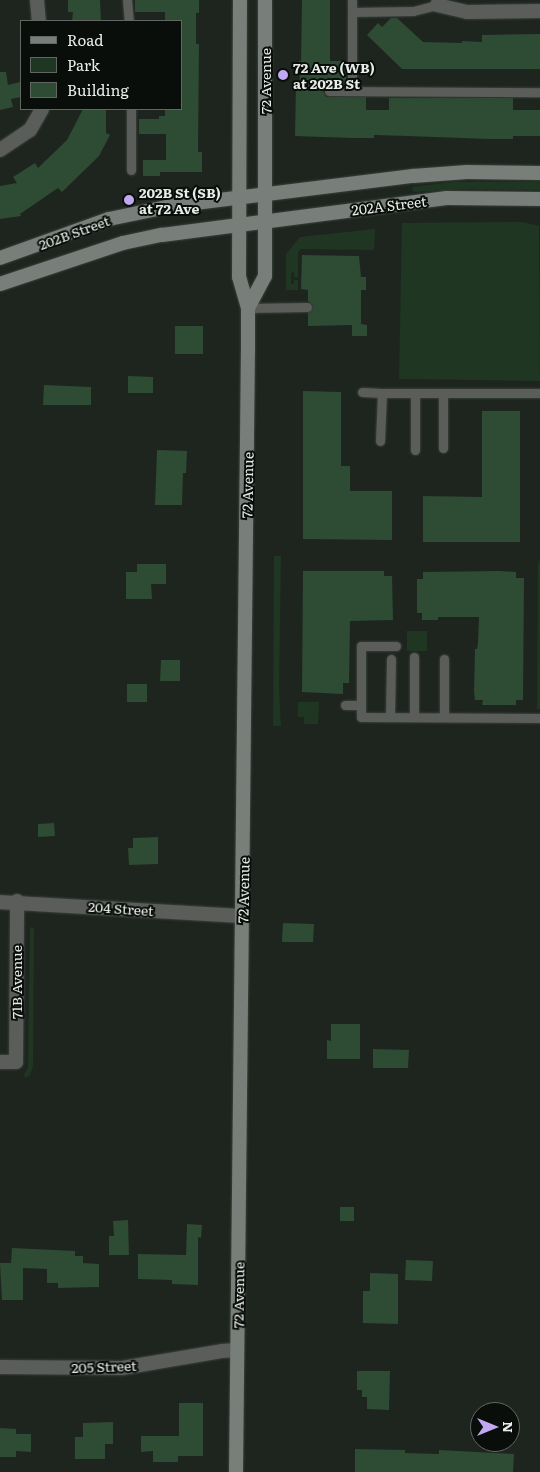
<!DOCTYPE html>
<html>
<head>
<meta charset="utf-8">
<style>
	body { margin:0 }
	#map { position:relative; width:540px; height:1472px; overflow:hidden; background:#1e251f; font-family:Literata,serif }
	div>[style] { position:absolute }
	.green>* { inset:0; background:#1e3622 }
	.building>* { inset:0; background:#2e4b33 }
	.roads { filter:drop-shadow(0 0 1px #3a413b) drop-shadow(0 0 1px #3a413b) }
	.service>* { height:9px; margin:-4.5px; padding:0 4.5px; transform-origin:4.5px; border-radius:4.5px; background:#5a5d5a }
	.minor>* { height:14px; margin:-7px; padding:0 7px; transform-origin:7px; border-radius:7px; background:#5a5d5a }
	.tertiary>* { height:14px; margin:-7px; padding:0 7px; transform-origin:7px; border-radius:7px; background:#5a5d5a }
	.secondary>* { height:14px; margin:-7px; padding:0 7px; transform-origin:7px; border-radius:7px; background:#787e79 }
	.dots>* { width:14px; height:14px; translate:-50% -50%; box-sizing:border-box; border:2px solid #0a0e0b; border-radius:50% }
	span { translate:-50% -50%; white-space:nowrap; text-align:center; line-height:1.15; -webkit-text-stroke:4px #0a0e0b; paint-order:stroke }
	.poi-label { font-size:14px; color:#e8ede9; font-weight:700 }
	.left { translate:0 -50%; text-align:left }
	.street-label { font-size:14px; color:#e8ede9 }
	.legend { position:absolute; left:20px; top:20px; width:162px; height:90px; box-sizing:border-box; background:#0a0e0b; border:1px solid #636764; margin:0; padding:6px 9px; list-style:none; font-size:15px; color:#e8ede9 }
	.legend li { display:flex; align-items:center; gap:10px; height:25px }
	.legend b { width:25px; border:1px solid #636764 }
	.north { position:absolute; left:470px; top:1402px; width:50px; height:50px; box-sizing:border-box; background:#0a0e0b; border:1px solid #636764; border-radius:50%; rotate:90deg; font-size:14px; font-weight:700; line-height:20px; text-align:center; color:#e8ede9 }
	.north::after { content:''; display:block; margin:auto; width:18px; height:22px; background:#c1a8f3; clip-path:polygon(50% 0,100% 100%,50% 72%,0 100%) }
</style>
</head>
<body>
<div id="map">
	<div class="green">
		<div style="clip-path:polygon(453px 182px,540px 182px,540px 190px,463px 189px,413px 192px,412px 187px)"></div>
		<div style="clip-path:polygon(523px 222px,539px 226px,540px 381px,399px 379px,402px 223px)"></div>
		<div style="clip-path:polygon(375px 229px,374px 250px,301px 249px,298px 252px,298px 277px,294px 277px,294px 272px,291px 273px,291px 284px,294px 284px,294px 280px,298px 280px,298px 290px,286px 290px,286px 254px,300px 237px)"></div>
		<div style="clip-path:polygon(274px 556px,281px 556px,279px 688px,281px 726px,273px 726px)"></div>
		<div style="clip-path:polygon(540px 558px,540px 709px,537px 709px,538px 565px)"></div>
		<div style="clip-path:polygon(407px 631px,427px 631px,427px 651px,407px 651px)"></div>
		<div style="clip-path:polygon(298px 702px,319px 702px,318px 724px,304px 724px,304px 717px,298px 717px)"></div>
		<div style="clip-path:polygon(30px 927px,34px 928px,33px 1066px,30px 1075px,25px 1078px,24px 1074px,28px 1068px)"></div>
	</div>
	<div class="building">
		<div style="clip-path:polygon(68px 0,100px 0,101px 21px,72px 21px,73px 12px,68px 12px)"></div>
		<div style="clip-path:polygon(135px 0,199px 0,199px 13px,196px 13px,196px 44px,199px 44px,198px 152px,202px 152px,202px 172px,160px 172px,160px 176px,143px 176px,143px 160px,166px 160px,166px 134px,139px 134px,139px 119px,159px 119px,159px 116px,165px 116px,165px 109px,181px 109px,181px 21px,165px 21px,165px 12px,135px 12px)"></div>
		<div style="clip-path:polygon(302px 0,330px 0,330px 61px,346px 61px,346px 85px,326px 86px,323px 91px,326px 97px,366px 97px,366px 110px,389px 110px,389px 98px,513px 98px,513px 110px,540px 110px,540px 136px,513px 136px,513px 139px,489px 139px,407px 136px,374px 135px,374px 138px,351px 138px,295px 136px,296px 86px,300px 86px,299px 61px,301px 61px)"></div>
		<div style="clip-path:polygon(391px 18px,397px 18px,423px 42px,462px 43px,462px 41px,482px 42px,482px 35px,540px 34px,540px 69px,402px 69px,367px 35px,378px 23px,382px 27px)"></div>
		<div style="clip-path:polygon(0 72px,6px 72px,8px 85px,20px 82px,21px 90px,21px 97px,11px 99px,13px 107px,0 110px)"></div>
		<div style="clip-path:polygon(83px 109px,106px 109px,106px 133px,110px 135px,99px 156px,62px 192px,58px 188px,20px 214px,21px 216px,0 219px,0 186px,17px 183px,13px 177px,35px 163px,38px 168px,67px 140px)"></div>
		<div style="clip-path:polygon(302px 255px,359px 256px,361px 277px,366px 277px,366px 290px,361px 290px,361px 324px,367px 325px,367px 336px,352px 336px,352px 325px,308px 326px,308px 313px,313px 306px,308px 301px,308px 290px,301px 289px)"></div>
		<div style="clip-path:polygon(175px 326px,203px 326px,203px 354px,175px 354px)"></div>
		<div style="clip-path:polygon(128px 376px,153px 377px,153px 393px,128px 393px)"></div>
		<div style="clip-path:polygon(44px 385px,91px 387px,91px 405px,43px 405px)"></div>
		<div style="clip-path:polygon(303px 391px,341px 392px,341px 466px,350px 466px,350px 491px,392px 491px,392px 540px,303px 539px)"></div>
		<div style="clip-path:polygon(482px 411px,520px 411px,520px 542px,423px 542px,423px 496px,482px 497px)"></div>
		<div style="clip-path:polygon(157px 450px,187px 451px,186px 473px,183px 473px,182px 505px,155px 505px)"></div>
		<div style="clip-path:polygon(137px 564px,166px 564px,166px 584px,151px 584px,152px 599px,126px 599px,126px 572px,137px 572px)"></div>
		<div style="clip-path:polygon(303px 571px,384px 571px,384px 576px,392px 576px,393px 620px,350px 621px,349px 683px,343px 683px,343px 694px,302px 692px)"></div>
		<div style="clip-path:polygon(500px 571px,516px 572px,516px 578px,524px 578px,523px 700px,516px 700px,516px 705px,482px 705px,483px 700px,475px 700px,474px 692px,475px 649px,477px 649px,478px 643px,479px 617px,438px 617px,438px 620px,422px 620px,422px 613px,417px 613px,417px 579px,423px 579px,423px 572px)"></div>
		<div style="clip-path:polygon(161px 660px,180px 660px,180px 681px,160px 681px)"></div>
		<div style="clip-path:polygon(127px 684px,147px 684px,147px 702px,127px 702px)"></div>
		<div style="clip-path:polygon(54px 823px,55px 836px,38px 837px,38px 824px)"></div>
		<div style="clip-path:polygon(158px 837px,158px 864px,129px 865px,128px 848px,133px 848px,133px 838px)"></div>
		<div style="clip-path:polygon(283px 923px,314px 924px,313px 942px,282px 942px)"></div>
		<div style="clip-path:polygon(331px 1024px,360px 1024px,360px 1059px,327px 1059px,327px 1040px,331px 1041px)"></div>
		<div style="clip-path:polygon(373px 1049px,409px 1050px,408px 1068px,373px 1068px)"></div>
		<div style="clip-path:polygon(340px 1207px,354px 1207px,354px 1221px,340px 1221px)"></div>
		<div style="clip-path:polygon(128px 1220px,129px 1255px,109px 1255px,109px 1236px,114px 1236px,113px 1221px)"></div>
		<div style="clip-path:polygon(187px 1224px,202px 1225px,201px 1238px,198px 1237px,198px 1285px,172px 1284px,172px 1280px,138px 1279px,138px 1254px,186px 1255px)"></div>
		<div style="clip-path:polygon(12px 1248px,75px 1251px,75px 1256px,83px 1256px,83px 1263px,99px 1264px,99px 1287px,58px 1288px,58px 1283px,47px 1283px,47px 1269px,23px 1268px,23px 1300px,2px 1300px,0 1263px,11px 1263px)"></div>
		<div style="clip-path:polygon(406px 1260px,433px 1261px,432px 1281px,405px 1280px)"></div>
		<div style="clip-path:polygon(370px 1273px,398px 1274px,398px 1324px,363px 1323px,363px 1291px,370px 1291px)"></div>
		<div style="clip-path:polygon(357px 1371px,390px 1371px,389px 1410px,367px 1409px,367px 1397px,362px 1397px,362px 1390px,357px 1390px)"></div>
		<div style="clip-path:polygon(179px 1403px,203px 1403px,203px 1456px,178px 1456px,178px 1462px,153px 1462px,153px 1451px,141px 1452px,141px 1436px,179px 1436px)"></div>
		<div style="clip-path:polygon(113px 1422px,113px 1444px,105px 1444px,105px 1459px,75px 1459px,75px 1437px,83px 1437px,83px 1423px)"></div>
		<div style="clip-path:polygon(0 1428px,16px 1429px,16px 1434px,31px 1434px,31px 1452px,16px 1451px,16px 1457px,0 1457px)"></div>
		<div style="clip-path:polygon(355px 1449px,405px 1450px,405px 1453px,439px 1454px,439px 1450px,514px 1454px,513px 1472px,355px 1472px)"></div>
	</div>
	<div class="roads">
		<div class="service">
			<div style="left:127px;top:0;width:21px;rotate:85deg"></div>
			<div style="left:352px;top:0;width:90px;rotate:90deg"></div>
			<div style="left:352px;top:12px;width:61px;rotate:-0.9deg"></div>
			<div style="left:413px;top:11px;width:25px;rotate:-14deg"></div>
			<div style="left:329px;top:91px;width:211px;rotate:0.3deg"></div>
			<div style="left:131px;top:170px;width:61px;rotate:-90deg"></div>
			<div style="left:248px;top:308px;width:59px;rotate:-1deg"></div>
			<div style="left:362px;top:392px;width:20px;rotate:3deg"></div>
			<div style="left:443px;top:393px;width:55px;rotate:90deg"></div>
			<div style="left:380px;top:441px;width:48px;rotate:-87.6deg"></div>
			<div style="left:382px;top:393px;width:158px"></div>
			<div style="left:415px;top:450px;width:57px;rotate:-90deg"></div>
			<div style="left:396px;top:646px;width:35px;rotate:180deg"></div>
			<div style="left:361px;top:646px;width:71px;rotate:90deg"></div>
			<div style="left:361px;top:717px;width:179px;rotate:0.3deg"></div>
			<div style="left:444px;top:659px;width:58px;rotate:90deg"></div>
			<div style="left:345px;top:705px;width:16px"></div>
			<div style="left:390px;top:717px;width:58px;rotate:-89deg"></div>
			<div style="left:414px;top:717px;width:60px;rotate:-90deg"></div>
		</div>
		<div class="minor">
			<div style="left:37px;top:0;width:21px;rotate:85deg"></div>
			<div style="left:437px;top:5px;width:31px;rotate:13deg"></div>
			<div style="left:467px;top:12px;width:73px;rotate:-0.8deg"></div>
			<div style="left:0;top:150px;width:36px;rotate:-34deg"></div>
			<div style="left:30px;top:130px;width:24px;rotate:-60deg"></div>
			<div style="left:0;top:1062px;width:16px"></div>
			<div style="left:16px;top:1062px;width:161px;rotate:-89.6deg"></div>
			<div style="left:0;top:1367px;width:122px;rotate:0.5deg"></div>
			<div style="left:122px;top:1368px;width:101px;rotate:-9.6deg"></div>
			<div style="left:222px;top:1351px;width:15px;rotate:-4deg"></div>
		</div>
		<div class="tertiary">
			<div style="left:0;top:902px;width:243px;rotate:3.3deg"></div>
		</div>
		<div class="secondary">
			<div style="left:0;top:258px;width:116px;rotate:-19.7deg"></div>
			<div style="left:109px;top:219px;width:63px;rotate:-11.8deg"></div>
			<div style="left:171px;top:206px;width:244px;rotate:-7.1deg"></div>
			<div style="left:413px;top:176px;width:54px;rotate:-4.2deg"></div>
			<div style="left:467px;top:172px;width:73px;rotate:0.8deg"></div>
			<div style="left:0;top:284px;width:130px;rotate:-18.4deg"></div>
			<div style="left:123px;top:243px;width:40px;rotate:-12deg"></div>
			<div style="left:162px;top:235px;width:287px;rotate:-7.4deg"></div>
			<div style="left:447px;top:198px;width:93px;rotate:0.6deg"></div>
			<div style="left:248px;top:308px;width:36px;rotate:-62deg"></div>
			<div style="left:265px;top:276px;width:276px;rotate:-90deg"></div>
			<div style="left:236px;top:1472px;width:1121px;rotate:-89.39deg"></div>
			<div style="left:248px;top:351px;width:43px;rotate:-90deg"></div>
			<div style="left:248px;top:308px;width:32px;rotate:-106deg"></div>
			<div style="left:239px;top:277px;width:277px;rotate:-89.8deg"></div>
		</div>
	</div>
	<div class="dots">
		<div style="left:283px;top:75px;background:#c1a8f3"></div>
		<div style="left:129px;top:200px;background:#c1a8f3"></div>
	</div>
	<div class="poi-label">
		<span class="left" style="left:293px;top:75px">72 Ave (WB)<br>at 202B St</span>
		<span class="left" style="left:139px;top:200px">202B St (SB)<br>at 72 Ave</span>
	</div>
	<div class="street-label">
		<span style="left:265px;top:81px;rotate:-90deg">72 Avenue</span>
		<span style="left:389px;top:205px;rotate:-7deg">202A Street</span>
		<span style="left:74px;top:232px;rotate:-20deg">202B Street</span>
		<span style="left:247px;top:485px;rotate:-89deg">72 Avenue</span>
		<span style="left:243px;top:890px;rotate:-89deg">72 Avenue</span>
		<span style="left:121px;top:908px;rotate:4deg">204 Street</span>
		<span style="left:16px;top:982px;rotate:-90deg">71B Avenue</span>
		<span style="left:238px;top:1295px;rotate:-89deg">72 Avenue</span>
		<span style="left:104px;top:1366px;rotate:-2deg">205 Street</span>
	</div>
	<ul class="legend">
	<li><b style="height:6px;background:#787e79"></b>Road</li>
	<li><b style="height:14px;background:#1e3622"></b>Park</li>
	<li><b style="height:14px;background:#2e4b33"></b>Building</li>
	</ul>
	<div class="north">N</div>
</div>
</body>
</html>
